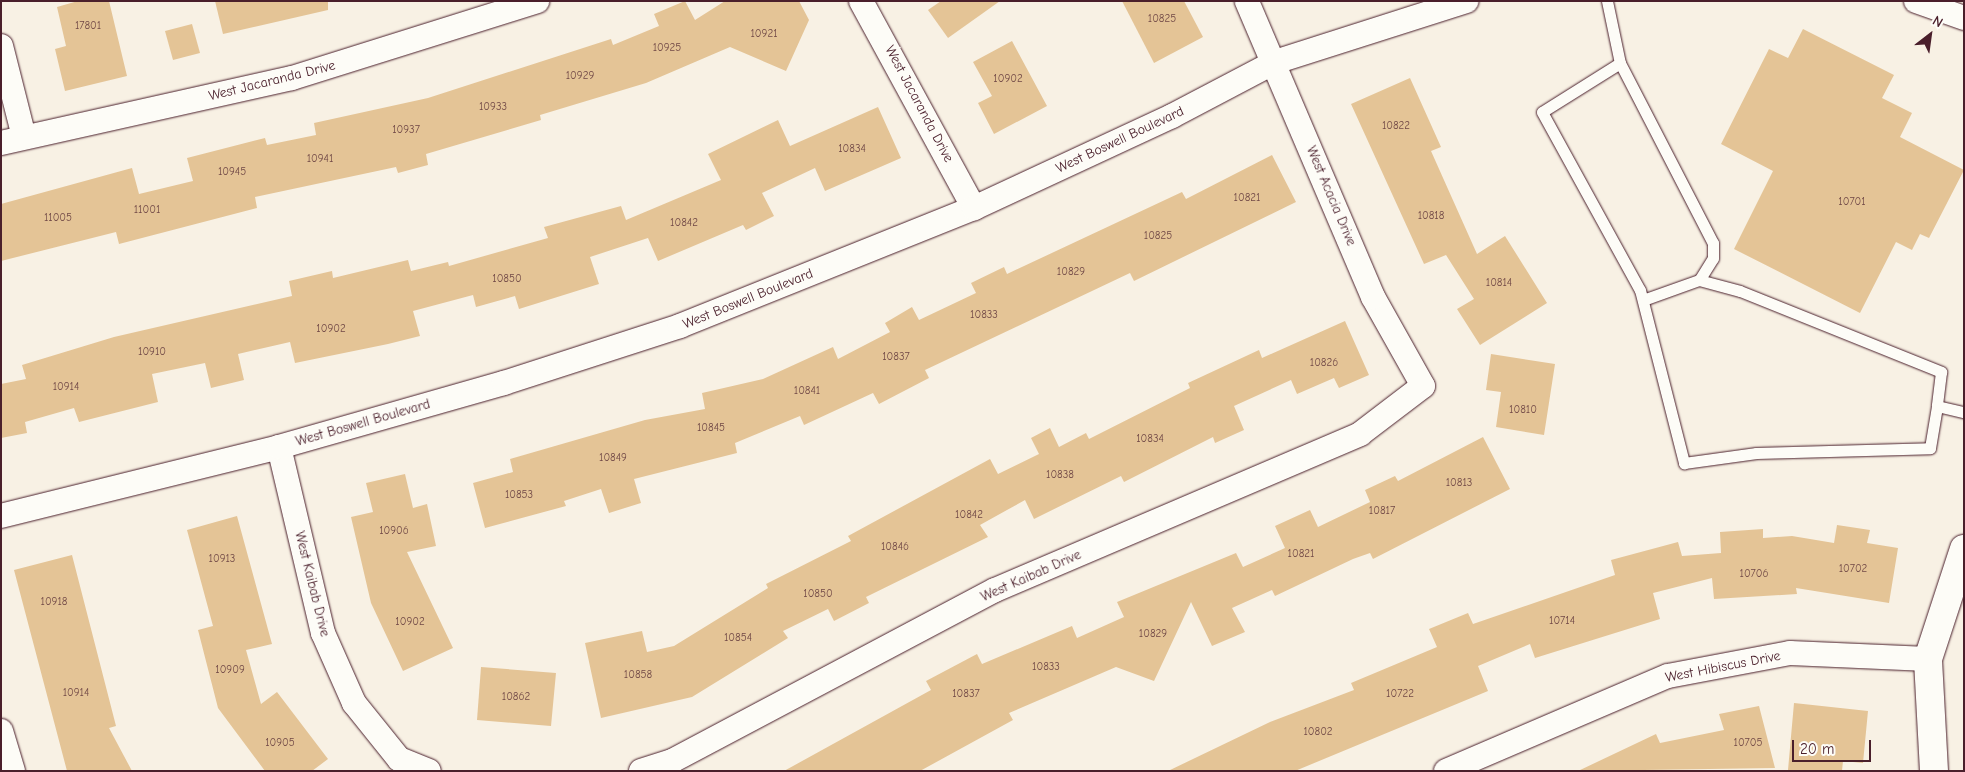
<!DOCTYPE html>
<html>
<head>
<meta charset="utf-8">
<style>
	body { margin:0 }
	#map { position:relative; width:1965px; height:772px; overflow:hidden; background:#f8f1e4; font-family:"Comic Neue",sans-serif }
	div>[style] { position:absolute }
	.building>* { inset:0; background:#e4c496 }
	.roads { filter:drop-shadow(0 0 1px #4a1f2b) drop-shadow(0 0 1px #4a1f2b) }
	.service>* { height:11px; margin:-5.5px; padding:0 5.5px; transform-origin:5.5px; border-radius:5.5px; background:#fdfcf7 }
	.minor>* { height:24px; margin:-12px; padding:0 12px; transform-origin:12px; border-radius:12px; background:#fdfcf7 }
	.tertiary>* { height:28px; margin:-14px; padding:0 14px; transform-origin:14px; border-radius:14px; background:#fdfcf7 }
	span { translate:-50% -50%; white-space:nowrap; text-align:center; line-height:1.15; -webkit-text-stroke:4.5px #fdfcf7; paint-order:stroke }
	.number-label { font-size:11px; color:#704846 }
	.number-label span { -webkit-text-stroke-width:0 }
	.street-label { font-size:14px; color:#4a1f2b }
	.frame { position:absolute; inset:0; border:2px solid #4a1f2b; pointer-events:none }
	.north { position:absolute; left:1905px; top:10px; width:50px; height:50px; -webkit-text-stroke:4px #fdfcf7; paint-order:stroke; rotate:30deg; font-size:14px; font-weight:700; line-height:20px; text-align:center; color:#4a1f2b }
	.north::after { content:''; display:block; margin:auto; width:18px; height:22px; background:#4a1f2b; clip-path:polygon(50% 0,100% 100%,50% 72%,0 100%) }
	.scale { position:absolute; left:1792px; top:740px; width:79px; height:22px; box-sizing:border-box; border:2px solid #4a1f2b; border-top:0; padding-left:6px; font-size:15px; line-height:18px; white-space:nowrap; color:#4a1f2b; -webkit-text-stroke:4px #fdfcf7; paint-order:stroke }
</style>
</head>
<body>
<div id="map">
	<div class="building">
		<div style="clip-path:polygon(78px 1px,109px 1px,127px 76px,65px 91px,55px 49px,66px 46px,57px 7px)"></div>
		<div style="clip-path:polygon(215px 1px,328px 1px,328px 10px,223px 34px)"></div>
		<div style="clip-path:polygon(685px 1px,695px 20px,725px 1px,799px 1px,809px 20px,786px 71px,730px 47px,646px 83px,540px 115px,541px 120px,426px 154px,428px 165px,398px 173px,396px 167px,255px 197px,257px 208px,119px 244px,116px 232px,1px 261px,1px 204px,132px 168px,139px 194px,193px 181px,187px 158px,265px 138px,267px 145px,316px 135px,314px 123px,428px 98px,611px 39px,613px 45px,659px 26px,654px 14px)"></div>
		<div style="clip-path:polygon(941px 1px,1000px 1px,948px 38px,928px 10px)"></div>
		<div style="clip-path:polygon(1122px 1px,1184px 1px,1203px 37px,1154px 63px)"></div>
		<div style="clip-path:polygon(192px 24px,200px 53px,173px 60px,165px 31px)"></div>
		<div style="clip-path:polygon(1803px 29px,1894px 75px,1882px 98px,1912px 113px,1900px 137px,1964px 170px,1929px 238px,1920px 234px,1912px 250px,1896px 242px,1860px 313px,1734px 249px,1773px 171px,1721px 144px,1769px 49px,1788px 58px)"></div>
		<div style="clip-path:polygon(1012px 41px,1047px 106px,994px 134px,978px 103px,992px 96px,973px 62px)"></div>
		<div style="clip-path:polygon(1410px 78px,1441px 147px,1431px 151px,1477px 254px,1505px 236px,1547px 303px,1480px 345px,1457px 309px,1474px 299px,1446px 255px,1424px 264px,1351px 104px)"></div>
		<div style="clip-path:polygon(878px 107px,901px 158px,825px 191px,815px 168px,762px 193px,774px 216px,746px 230px,743px 225px,658px 261px,648px 238px,590px 257px,599px 284px,519px 309px,515px 296px,476px 307px,473px 295px,413px 311px,420px 336px,388px 344px,295px 363px,290px 342px,238px 354px,244px 380px,211px 388px,205px 363px,152px 374px,158px 402px,79px 422px,74px 408px,25px 422px,27px 433px,1px 438px,1px 384px,26px 379px,22px 365px,114px 337px,292px 296px,289px 281px,332px 271px,333px 278px,408px 260px,411px 271px,448px 262px,449px 266px,548px 238px,544px 227px,621px 206px,626px 220px,721px 180px,708px 154px,778px 120px,790px 146px)"></div>
		<div style="clip-path:polygon(1272px 155px,1296px 202px,1134px 281px,1130px 273px,925px 370px,929px 378px,879px 404px,873px 393px,804px 425px,800px 416px,735px 443px,737px 453px,634px 479px,641px 503px,609px 513px,601px 489px,564px 501px,566px 506px,485px 528px,473px 483px,513px 472px,510px 459px,645px 420px,705px 409px,702px 393px,763px 379px,833px 347px,838px 359px,890px 332px,885px 323px,912px 307px,919px 320px,976px 293px,971px 283px,1004px 267px,1007px 274px,1182px 192px,1186px 199px)"></div>
		<div style="clip-path:polygon(1345px 321px,1369px 375px,1339px 388px,1334px 378px,1297px 394px,1291px 380px,1234px 406px,1244px 430px,1215px 443px,1213px 437px,1124px 482px,1121px 476px,1034px 519px,1025px 500px,980px 525px,988px 537px,866px 597px,869px 603px,834px 621px,828px 609px,783px 631px,788px 638px,692px 697px,601px 718px,585px 643px,642px 631px,647px 652px,674px 646px,768px 588px,766px 584px,851px 541px,848px 536px,990px 459px,998px 474px,1039px 454px,1031px 438px,1050px 428px,1059px 447px,1086px 433px,1089px 439px,1190px 388px,1188px 383px,1259px 350px,1262px 358px)"></div>
		<div style="clip-path:polygon(1491px 354px,1555px 364px,1544px 435px,1496px 427px,1501px 392px,1486px 390px)"></div>
		<div style="clip-path:polygon(1483px 437px,1510px 489px,1373px 559px,1370px 553px,1353px 559px,1275px 596px,1272px 590px,1232px 608px,1245px 632px,1212px 646px,1191px 602px,1154px 681px,1116px 667px,1009px 713px,1013px 720px,920px 771px,784px 771px,931px 690px,926px 681px,977px 654px,982px 664px,1072px 626px,1077px 638px,1124px 617px,1117px 602px,1236px 553px,1243px 567px,1285px 548px,1275px 526px,1310px 510px,1318px 527px,1370px 502px,1365px 490px,1395px 476px,1398px 481px)"></div>
		<div style="clip-path:polygon(405px 474px,413px 508px,427px 504px,436px 546px,407px 552px,453px 648px,403px 671px,371px 603px,351px 517px,373px 512px,366px 483px)"></div>
		<div style="clip-path:polygon(237px 516px,272px 644px,246px 650px,261px 704px,277px 692px,328px 759px,312px 771px,265px 771px,218px 708px,198px 630px,213px 626px,187px 530px)"></div>
		<div style="clip-path:polygon(1837px 525px,1870px 530px,1867px 543px,1898px 548px,1889px 603px,1796px 588px,1797px 594px,1714px 599px,1712px 578px,1653px 593px,1660px 619px,1535px 658px,1530px 644px,1478px 666px,1488px 691px,1295px 771px,1168px 771px,1270px 722px,1354px 690px,1351px 683px,1437px 647px,1429px 629px,1468px 613px,1473px 624px,1615px 575px,1611px 560px,1678px 542px,1682px 556px,1721px 553px,1720px 532px,1763px 529px,1763px 538px,1792px 536px,1834px 543px)"></div>
		<div style="clip-path:polygon(72px 555px,116px 726px,109px 728px,132px 771px,67px 771px,14px 570px)"></div>
		<div style="clip-path:polygon(481px 667px,556px 673px,551px 726px,477px 720px)"></div>
		<div style="clip-path:polygon(1794px 703px,1868px 711px,1863px 763px,1843px 761px,1842px 771px,1788px 770px)"></div>
		<div style="clip-path:polygon(1759px 706px,1775px 768px,1578px 771px,1656px 734px,1660px 743px,1724px 730px,1719px 714px)"></div>
	</div>
	<div class="roads">
		<div class="service">
			<div style="left:1607px;top:1px;width:63px;rotate:78.2deg"></div>
			<div style="left:1620px;top:63px;width:203px;rotate:62.7deg"></div>
			<div style="left:1713px;top:243px;width:15px;rotate:90deg"></div>
			<div style="left:1713px;top:258px;width:26px;rotate:122deg"></div>
			<div style="left:1620px;top:63px;width:92px;rotate:147.9deg"></div>
			<div style="left:1542px;top:112px;width:203px;rotate:61.2deg"></div>
			<div style="left:1640px;top:290px;width:179px;rotate:75.7deg"></div>
			<div style="left:1684px;top:463px;width:73px;rotate:-7.9deg"></div>
			<div style="left:1756px;top:453px;width:174px;rotate:-1.6deg"></div>
			<div style="left:1930px;top:448px;width:43px;rotate:-80.5deg"></div>
			<div style="left:1937px;top:406px;width:28px;rotate:13deg"></div>
			<div style="left:1643px;top:300px;width:59px;rotate:-19.7deg"></div>
			<div style="left:1699px;top:280px;width:42px;rotate:15deg"></div>
			<div style="left:1740px;top:291px;width:217px;rotate:21.9deg"></div>
			<div style="left:1941px;top:372px;width:34px;rotate:97deg"></div>
		</div>
		<div class="minor">
			<div style="left:861px;top:1px;width:236px;rotate:61.4deg"></div>
			<div style="left:1916px;top:1px;width:51px;rotate:19.5deg"></div>
			<div style="left:1px;top:46px;width:94px;rotate:75.8deg"></div>
			<div style="left:1px;top:143px;width:298px;rotate:-12.6deg"></div>
			<div style="left:292px;top:78px;width:257px;rotate:-17.4deg"></div>
			<div style="left:279px;top:447px;width:191px;rotate:76.7deg"></div>
			<div style="left:323px;top:633px;width:77px;rotate:66.1deg"></div>
			<div style="left:354px;top:703px;width:72px;rotate:51.2deg"></div>
			<div style="left:399px;top:759px;width:32px;rotate:22deg"></div>
			<div style="left:1px;top:516px;width:286px;rotate:-13.9deg"></div>
			<div style="left:279px;top:447px;width:234px;rotate:-15.9deg"></div>
			<div style="left:504px;top:383px;width:185px;rotate:-17.9deg"></div>
			<div style="left:680px;top:326px;width:317px;rotate:-21.9deg"></div>
			<div style="left:974px;top:208px;width:218px;rotate:-24.9deg"></div>
			<div style="left:1172px;top:116px;width:116px;rotate:-27.7deg"></div>
			<div style="left:1275px;top:62px;width:201px;rotate:-17.7deg"></div>
			<div style="left:1px;top:731px;width:42px;rotate:73.3deg"></div>
			<div style="left:641px;top:771px;width:33px;rotate:-18deg"></div>
			<div style="left:672px;top:761px;width:365px;rotate:-27.9deg"></div>
			<div style="left:995px;top:590px;width:397px;rotate:-23.1deg"></div>
			<div style="left:1360px;top:434px;width:79px;rotate:-37.3deg"></div>
			<div style="left:1423px;top:386px;width:102px;rotate:-119.3deg"></div>
			<div style="left:1373px;top:297px;width:322px;rotate:-113.1deg"></div>
			<div style="left:1446px;top:771px;width:241px;rotate:-23.2deg"></div>
			<div style="left:1668px;top:676px;width:124px;rotate:-10.7deg"></div>
			<div style="left:1790px;top:653px;width:138px;rotate:2.5deg"></div>
		</div>
		<div class="tertiary">
			<div style="left:1934px;top:771px;width:112px;rotate:-93.1deg"></div>
			<div style="left:1928px;top:659px;width:116px;rotate:-71.9deg"></div>
		</div>
	</div>
	<div class="number-label">
		<span style="left:1162px;top:19px">10825</span>
		<span style="left:88px;top:26px">17801</span>
		<span style="left:764px;top:34px">10921</span>
		<span style="left:667px;top:48px">10925</span>
		<span style="left:580px;top:76px">10929</span>
		<span style="left:1008px;top:79px">10902</span>
		<span style="left:493px;top:107px">10933</span>
		<span style="left:1396px;top:126px">10822</span>
		<span style="left:406px;top:130px">10937</span>
		<span style="left:852px;top:149px">10834</span>
		<span style="left:320px;top:159px">10941</span>
		<span style="left:232px;top:172px">10945</span>
		<span style="left:1247px;top:198px">10821</span>
		<span style="left:1852px;top:202px">10701</span>
		<span style="left:147px;top:210px">11001</span>
		<span style="left:1431px;top:216px">10818</span>
		<span style="left:58px;top:218px">11005</span>
		<span style="left:684px;top:223px">10842</span>
		<span style="left:1158px;top:236px">10825</span>
		<span style="left:1071px;top:272px">10829</span>
		<span style="left:507px;top:279px">10850</span>
		<span style="left:1499px;top:283px">10814</span>
		<span style="left:984px;top:315px">10833</span>
		<span style="left:331px;top:329px">10902</span>
		<span style="left:152px;top:352px">10910</span>
		<span style="left:896px;top:357px">10837</span>
		<span style="left:1324px;top:363px">10826</span>
		<span style="left:66px;top:387px">10914</span>
		<span style="left:807px;top:391px">10841</span>
		<span style="left:1523px;top:410px">10810</span>
		<span style="left:711px;top:428px">10845</span>
		<span style="left:1150px;top:439px">10834</span>
		<span style="left:613px;top:458px">10849</span>
		<span style="left:1060px;top:475px">10838</span>
		<span style="left:1459px;top:483px">10813</span>
		<span style="left:519px;top:495px">10853</span>
		<span style="left:1382px;top:511px">10817</span>
		<span style="left:969px;top:515px">10842</span>
		<span style="left:394px;top:531px">10906</span>
		<span style="left:895px;top:547px">10846</span>
		<span style="left:1301px;top:554px">10821</span>
		<span style="left:222px;top:559px">10913</span>
		<span style="left:1853px;top:569px">10702</span>
		<span style="left:1754px;top:574px">10706</span>
		<span style="left:818px;top:594px">10850</span>
		<span style="left:54px;top:602px">10918</span>
		<span style="left:1562px;top:621px">10714</span>
		<span style="left:410px;top:622px">10902</span>
		<span style="left:1153px;top:634px">10829</span>
		<span style="left:738px;top:638px">10854</span>
		<span style="left:1046px;top:667px">10833</span>
		<span style="left:230px;top:670px">10909</span>
		<span style="left:638px;top:675px">10858</span>
		<span style="left:76px;top:693px">10914</span>
		<span style="left:966px;top:694px">10837</span>
		<span style="left:1400px;top:694px">10722</span>
		<span style="left:516px;top:697px">10862</span>
		<span style="left:1318px;top:732px">10802</span>
		<span style="left:280px;top:743px">10905</span>
		<span style="left:1748px;top:743px">10705</span>
	</div>
	<div class="street-label">
		<span style="left:272px;top:81px;rotate:-14deg">West Jacaranda Drive</span>
		<span style="left:919px;top:104px;rotate:62deg">West Jacaranda Drive</span>
		<span style="left:1120px;top:140px;rotate:-25deg">West Boswell Boulevard</span>
		<span style="left:1331px;top:196px;rotate:67deg">West Acacia Drive</span>
		<span style="left:748px;top:299px;rotate:-22deg">West Boswell Boulevard</span>
		<span style="left:363px;top:423px;rotate:-16deg">West Boswell Boulevard</span>
		<span style="left:1031px;top:576px;rotate:-24deg">West Kaibab Drive</span>
		<span style="left:312px;top:584px;rotate:76deg">West Kaibab Drive</span>
		<span style="left:1723px;top:667px;rotate:-11deg">West Hibiscus Drive</span>
	</div>
	<div class="frame"></div>
	<div class="north">N</div>
	<div class="scale">20 m</div>
</div>
</body>
</html>
